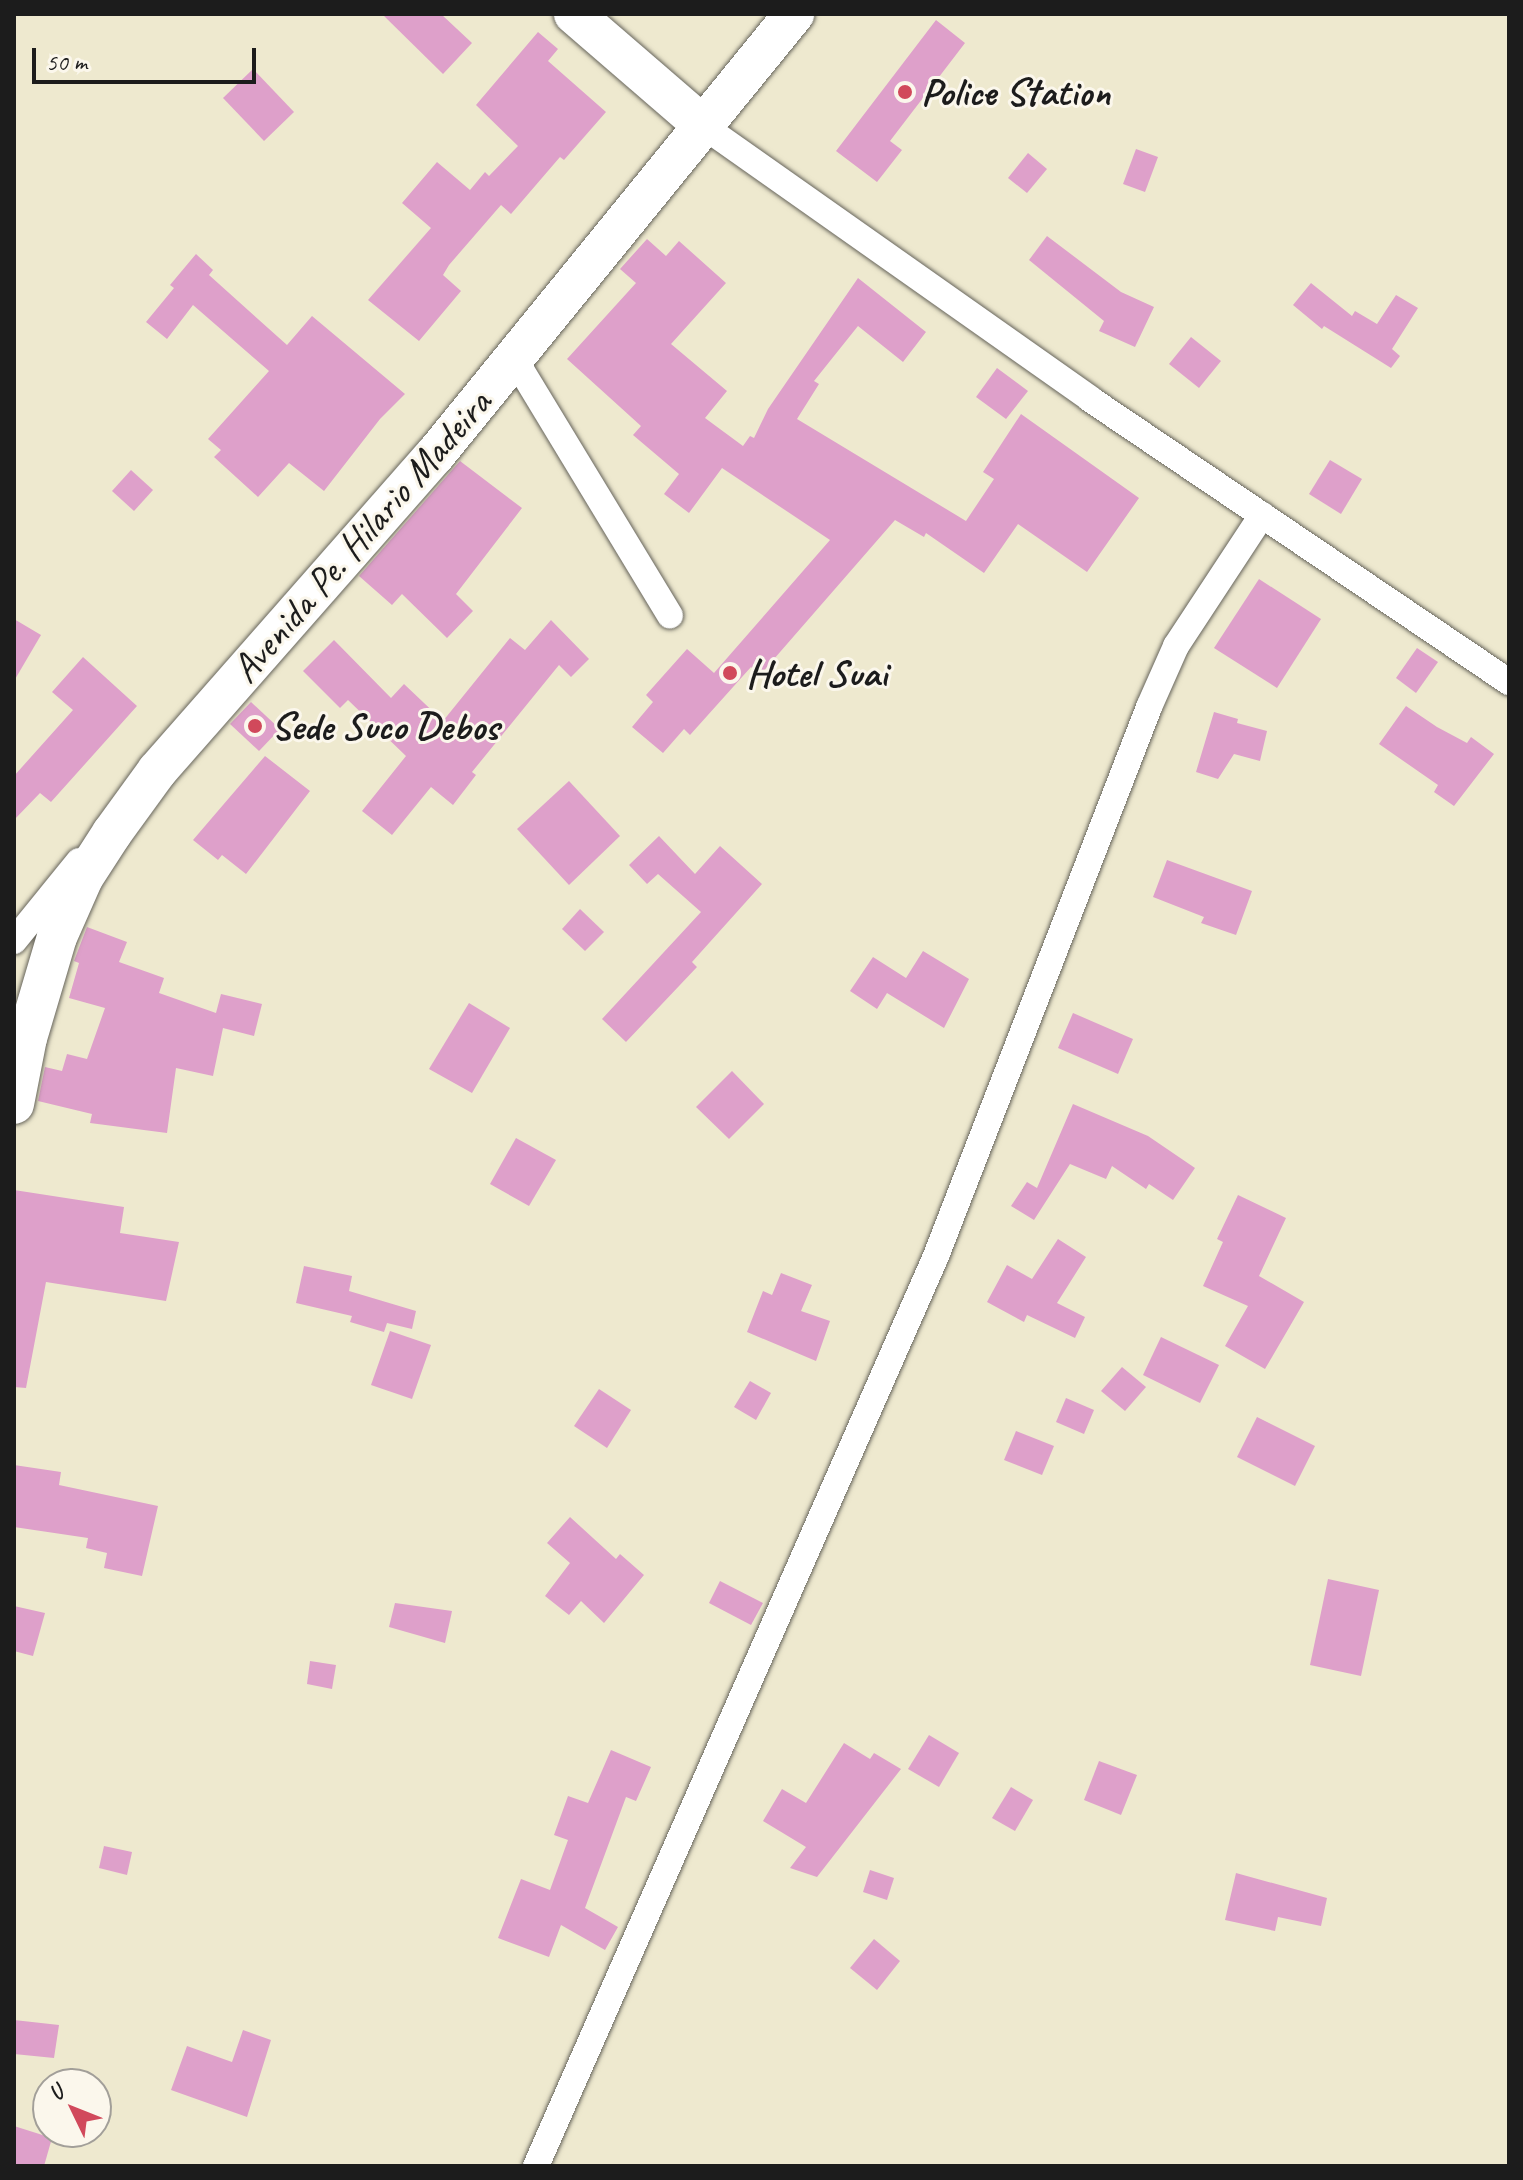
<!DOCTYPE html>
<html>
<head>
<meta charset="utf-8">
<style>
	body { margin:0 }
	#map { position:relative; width:1523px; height:2180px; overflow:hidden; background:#eee9cf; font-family:Caveat,sans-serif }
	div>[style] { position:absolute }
	.building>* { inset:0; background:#dea0ca }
	.roads { filter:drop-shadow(0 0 2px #66645b) drop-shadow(0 0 2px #66645b) }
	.minor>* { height:26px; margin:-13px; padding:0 13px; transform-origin:13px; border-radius:13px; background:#fff }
	.primary>* { height:40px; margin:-20px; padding:0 20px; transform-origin:20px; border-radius:20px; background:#fff }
	.dots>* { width:22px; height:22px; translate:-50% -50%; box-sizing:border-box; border:4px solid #fbf7ec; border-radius:50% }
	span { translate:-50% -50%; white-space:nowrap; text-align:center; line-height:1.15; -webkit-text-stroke:6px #fbf7ec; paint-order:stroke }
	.poi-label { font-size:40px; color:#1c1c1c; font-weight:700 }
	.left { translate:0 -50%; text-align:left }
	.street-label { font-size:40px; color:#1c1c1c }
	.frame { position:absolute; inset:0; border:16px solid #1c1c1c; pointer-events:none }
	.north { position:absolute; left:32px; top:2068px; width:80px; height:80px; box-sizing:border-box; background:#fbf7ec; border:2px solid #a29f99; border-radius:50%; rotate:313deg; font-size:22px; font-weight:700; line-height:32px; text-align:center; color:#1c1c1c }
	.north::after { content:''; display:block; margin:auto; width:28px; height:36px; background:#d1495b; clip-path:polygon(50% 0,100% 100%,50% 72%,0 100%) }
	.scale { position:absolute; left:32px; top:48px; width:224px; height:36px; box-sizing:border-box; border:4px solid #1c1c1c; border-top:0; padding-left:10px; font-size:24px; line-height:28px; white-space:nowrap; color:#1c1c1c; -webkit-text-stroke:6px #fbf7ec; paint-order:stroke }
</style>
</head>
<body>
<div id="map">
	<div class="building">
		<div style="clip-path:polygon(382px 14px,441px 14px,472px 43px,443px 74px)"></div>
		<div style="clip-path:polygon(936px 20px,965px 43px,890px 141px,902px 150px,877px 182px,836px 151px)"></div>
		<div style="clip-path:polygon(538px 32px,558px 49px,548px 61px,606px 112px,564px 160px,560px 157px,511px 214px,501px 205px,449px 265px,443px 275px,461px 291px,419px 341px,368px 300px,431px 228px,402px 203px,437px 162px,470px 190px,485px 172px,489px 176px,518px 146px,476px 105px)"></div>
		<div style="clip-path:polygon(253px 69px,294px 112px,264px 141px,223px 98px)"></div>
		<div style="clip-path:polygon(1136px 149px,1158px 157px,1145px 192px,1123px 184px)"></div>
		<div style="clip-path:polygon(1028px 153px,1047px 169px,1027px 193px,1008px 178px)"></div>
		<div style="clip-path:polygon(1047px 236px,1121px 292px,1154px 307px,1135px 347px,1099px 331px,1104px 321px,1029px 260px)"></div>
		<div style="clip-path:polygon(647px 239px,666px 256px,679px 241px,726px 283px,671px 344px,727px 391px,705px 418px,743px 446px,750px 436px,754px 438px,768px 409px,858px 278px,926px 332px,903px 362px,858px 326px,814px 381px,819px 384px,797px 419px,966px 521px,994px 479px,983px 472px,1021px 414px,1139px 498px,1087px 572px,1018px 524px,984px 573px,926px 533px,924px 537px,895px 520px,760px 675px,751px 667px,690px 735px,684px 729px,663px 753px,632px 727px,653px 702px,646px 695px,687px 649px,714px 673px,830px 540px,722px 468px,689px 513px,664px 494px,679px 474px,633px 435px,641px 426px,567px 359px,636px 283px,620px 269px)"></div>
		<div style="clip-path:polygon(196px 254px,213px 270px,209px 275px,287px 345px,312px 316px,405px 394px,380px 419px,324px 491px,289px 463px,258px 497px,214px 457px,221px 450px,208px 439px,269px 371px,193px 305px,167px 339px,146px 322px,174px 288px,170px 285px)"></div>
		<div style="clip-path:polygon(1311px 283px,1352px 316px,1355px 311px,1377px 324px,1396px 295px,1418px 308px,1392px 349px,1400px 356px,1391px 368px,1324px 326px,1322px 329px,1293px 305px)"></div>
		<div style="clip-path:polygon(1191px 337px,1221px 361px,1199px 388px,1169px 364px)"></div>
		<div style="clip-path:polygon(997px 368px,1028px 391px,1006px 419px,976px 397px)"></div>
		<div style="clip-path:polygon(1330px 460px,1362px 479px,1341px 514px,1309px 494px)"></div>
		<div style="clip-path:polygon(460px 461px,522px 508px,456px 594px,473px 611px,447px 638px,402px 594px,392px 605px,359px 576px)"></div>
		<div style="clip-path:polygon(131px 470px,153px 490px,134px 511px,112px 491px)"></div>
		<div style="clip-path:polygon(1259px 579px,1321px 619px,1277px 688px,1214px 648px)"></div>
		<div style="clip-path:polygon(14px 619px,41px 635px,14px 681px)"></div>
		<div style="clip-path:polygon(551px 620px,589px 659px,571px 677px,559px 665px,472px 772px,476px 775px,453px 805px,431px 787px,392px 835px,362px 811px,406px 756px,348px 700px,340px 708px,303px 671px,334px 640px,391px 698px,404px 684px,443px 721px,510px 638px,525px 650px)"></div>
		<div style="clip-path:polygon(1417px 648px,1438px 662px,1416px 693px,1396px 678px)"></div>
		<div style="clip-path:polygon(83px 657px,137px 706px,51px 802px,40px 793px,14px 820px,14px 776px,73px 710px,52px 692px)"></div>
		<div style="clip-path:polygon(251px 702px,280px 729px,259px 751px,230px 724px)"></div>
		<div style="clip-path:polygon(1406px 706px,1437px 727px,1467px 743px,1471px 737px,1494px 754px,1454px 806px,1434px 792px,1438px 785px,1379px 744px)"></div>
		<div style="clip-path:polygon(1214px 712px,1238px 719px,1237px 723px,1267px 731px,1260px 761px,1234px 754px,1218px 779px,1196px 772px)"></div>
		<div style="clip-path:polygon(265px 756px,310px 791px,246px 874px,222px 855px,218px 860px,193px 840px)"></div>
		<div style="clip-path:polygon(569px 781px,620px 836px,569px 885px,517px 829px)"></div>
		<div style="clip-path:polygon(659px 836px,695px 874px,720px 846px,762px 884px,692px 962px,697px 967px,626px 1042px,602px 1019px,701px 912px,658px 874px,647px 884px,629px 865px)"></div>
		<div style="clip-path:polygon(1167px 860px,1252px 891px,1236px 935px,1201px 923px,1204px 917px,1153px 897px)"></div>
		<div style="clip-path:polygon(580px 909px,604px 932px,585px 951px,562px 929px)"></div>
		<div style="clip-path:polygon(87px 927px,127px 942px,119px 962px,164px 978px,159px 993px,216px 1013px,221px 994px,262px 1004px,254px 1036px,223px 1028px,213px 1076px,176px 1068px,167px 1133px,90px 1123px,92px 1114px,38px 1101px,45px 1067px,62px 1071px,67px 1054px,87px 1059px,105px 1008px,69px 998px,79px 963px,74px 961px)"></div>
		<div style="clip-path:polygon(923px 951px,969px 979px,944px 1028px,887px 993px,877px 1009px,850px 991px,873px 957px,906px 978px)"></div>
		<div style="clip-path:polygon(469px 1003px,510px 1028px,472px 1093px,429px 1069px)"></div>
		<div style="clip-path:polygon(1073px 1013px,1133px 1039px,1118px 1074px,1058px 1048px)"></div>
		<div style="clip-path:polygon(732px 1071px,764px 1104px,729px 1139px,696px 1107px)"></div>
		<div style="clip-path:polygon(1073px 1104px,1148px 1136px,1195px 1168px,1173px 1200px,1149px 1184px,1146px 1189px,1112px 1166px,1106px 1179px,1070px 1164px,1034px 1220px,1011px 1206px,1027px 1182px,1037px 1188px)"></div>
		<div style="clip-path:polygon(516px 1138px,556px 1160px,529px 1206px,490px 1184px)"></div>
		<div style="clip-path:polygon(14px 1190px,124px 1207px,120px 1233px,179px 1242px,166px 1301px,46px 1282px,26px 1388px,14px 1387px)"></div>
		<div style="clip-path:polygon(1238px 1195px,1286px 1218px,1259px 1276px,1304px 1302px,1265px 1369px,1225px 1346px,1248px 1306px,1203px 1286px,1223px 1242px,1217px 1239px)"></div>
		<div style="clip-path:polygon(1058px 1239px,1086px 1257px,1057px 1303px,1085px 1317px,1075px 1338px,1027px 1315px,1024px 1322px,987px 1302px,1007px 1265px,1032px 1279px)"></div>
		<div style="clip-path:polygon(304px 1266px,352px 1276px,349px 1291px,416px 1311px,412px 1329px,387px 1323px,384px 1332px,350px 1322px,352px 1316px,296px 1303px)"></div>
		<div style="clip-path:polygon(781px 1273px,812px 1285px,801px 1311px,830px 1321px,816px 1361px,747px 1332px,763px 1291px,772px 1295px)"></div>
		<div style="clip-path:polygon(390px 1331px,431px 1345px,412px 1399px,371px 1385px)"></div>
		<div style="clip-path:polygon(1161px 1337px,1219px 1365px,1200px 1403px,1143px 1375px)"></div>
		<div style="clip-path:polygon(1122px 1367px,1146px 1387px,1125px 1411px,1101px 1391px)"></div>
		<div style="clip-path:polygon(750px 1381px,771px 1393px,756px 1420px,734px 1407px)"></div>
		<div style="clip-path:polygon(599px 1389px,631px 1410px,607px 1448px,574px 1426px)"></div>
		<div style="clip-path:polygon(1066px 1398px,1094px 1410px,1084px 1434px,1056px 1422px)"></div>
		<div style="clip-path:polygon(1257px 1417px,1315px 1446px,1295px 1486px,1237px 1457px)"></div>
		<div style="clip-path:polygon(1016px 1431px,1054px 1446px,1042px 1475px,1004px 1460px)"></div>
		<div style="clip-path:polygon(14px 1465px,61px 1472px,59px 1485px,158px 1506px,142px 1576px,104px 1568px,107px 1553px,86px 1548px,88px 1538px,14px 1527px)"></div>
		<div style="clip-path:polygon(570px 1517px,616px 1559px,620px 1554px,644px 1575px,604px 1623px,581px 1601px,569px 1615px,545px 1596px,570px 1563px,547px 1543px)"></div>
		<div style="clip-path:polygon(1328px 1579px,1379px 1590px,1361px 1676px,1310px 1665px)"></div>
		<div style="clip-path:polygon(720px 1581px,763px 1603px,751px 1625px,709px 1603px)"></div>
		<div style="clip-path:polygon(395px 1603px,452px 1611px,445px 1643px,389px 1627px)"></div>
		<div style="clip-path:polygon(14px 1606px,45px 1613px,33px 1656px,14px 1651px)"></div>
		<div style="clip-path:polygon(310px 1661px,336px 1665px,332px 1689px,307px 1684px)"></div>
		<div style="clip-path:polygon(929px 1735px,959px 1753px,939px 1787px,908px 1769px)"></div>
		<div style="clip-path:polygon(844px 1743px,870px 1759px,874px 1753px,901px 1769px,817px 1877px,790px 1868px,806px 1847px,763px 1821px,782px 1789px,806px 1803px)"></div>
		<div style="clip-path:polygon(611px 1750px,651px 1767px,636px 1801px,626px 1797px,585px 1908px,618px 1927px,605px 1950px,561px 1925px,549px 1957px,498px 1938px,521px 1879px,550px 1890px,568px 1840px,554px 1835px,568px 1796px,588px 1803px)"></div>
		<div style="clip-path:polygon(1099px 1761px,1137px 1775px,1121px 1815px,1084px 1800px)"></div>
		<div style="clip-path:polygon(1011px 1787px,1033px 1800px,1015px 1831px,992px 1818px)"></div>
		<div style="clip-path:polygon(104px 1846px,132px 1852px,127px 1875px,99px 1868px)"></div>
		<div style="clip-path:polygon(870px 1870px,894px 1878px,887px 1900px,863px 1892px)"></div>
		<div style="clip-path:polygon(1236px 1873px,1327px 1898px,1321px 1926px,1278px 1917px,1275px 1931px,1225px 1920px)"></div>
		<div style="clip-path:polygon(874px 1939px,900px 1961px,877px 1990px,850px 1968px)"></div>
		<div style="clip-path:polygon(14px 2020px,59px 2025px,54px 2058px,14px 2054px)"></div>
		<div style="clip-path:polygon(243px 2030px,271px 2040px,247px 2117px,171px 2090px,187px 2046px,232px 2062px)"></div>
		<div style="clip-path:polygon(14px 2126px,52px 2138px,44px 2166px,14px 2166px)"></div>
	</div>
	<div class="roads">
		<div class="minor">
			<div style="left:705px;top:127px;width:471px;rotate:35.2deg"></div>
			<div style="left:1090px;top:399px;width:506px;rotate:34.04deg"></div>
			<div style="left:514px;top:358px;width:301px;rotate:58.8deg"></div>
			<div style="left:14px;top:941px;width:103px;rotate:-50.9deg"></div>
			<div style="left:536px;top:2166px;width:994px;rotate:-66.27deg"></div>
			<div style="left:936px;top:1256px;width:589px;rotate:-68.79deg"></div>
			<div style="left:1149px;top:707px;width:67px;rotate:-66.1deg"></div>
			<div style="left:1176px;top:646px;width:157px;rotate:-56.7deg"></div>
		</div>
		<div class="primary">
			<div style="left:574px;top:14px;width:173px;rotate:40.8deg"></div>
			<div style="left:14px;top:1104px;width:67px;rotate:-78.9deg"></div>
			<div style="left:27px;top:1038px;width:105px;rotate:-73.5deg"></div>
			<div style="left:57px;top:937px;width:64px;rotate:-66.2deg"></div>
			<div style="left:83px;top:878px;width:54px;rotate:-57.2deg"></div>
			<div style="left:112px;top:833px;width:77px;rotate:-54deg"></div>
			<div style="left:157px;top:771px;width:421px;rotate:-48.7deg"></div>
			<div style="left:435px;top:455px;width:569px;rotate:-50.85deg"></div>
		</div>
	</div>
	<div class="dots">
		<div style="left:905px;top:92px;background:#d1495b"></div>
		<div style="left:730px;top:673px;background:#d1495b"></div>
		<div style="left:255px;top:726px;background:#d1495b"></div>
	</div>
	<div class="poi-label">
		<span class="left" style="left:921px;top:92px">Police Station</span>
		<span class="left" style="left:746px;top:673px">Hotel Suai</span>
		<span class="left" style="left:271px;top:726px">Sede Suco Debos</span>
	</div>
	<div class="street-label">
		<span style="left:361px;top:536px;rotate:-49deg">Avenida Pe. Hilario Madeira</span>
	</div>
	<div class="frame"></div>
	<div class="north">U</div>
	<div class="scale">50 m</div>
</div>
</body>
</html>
